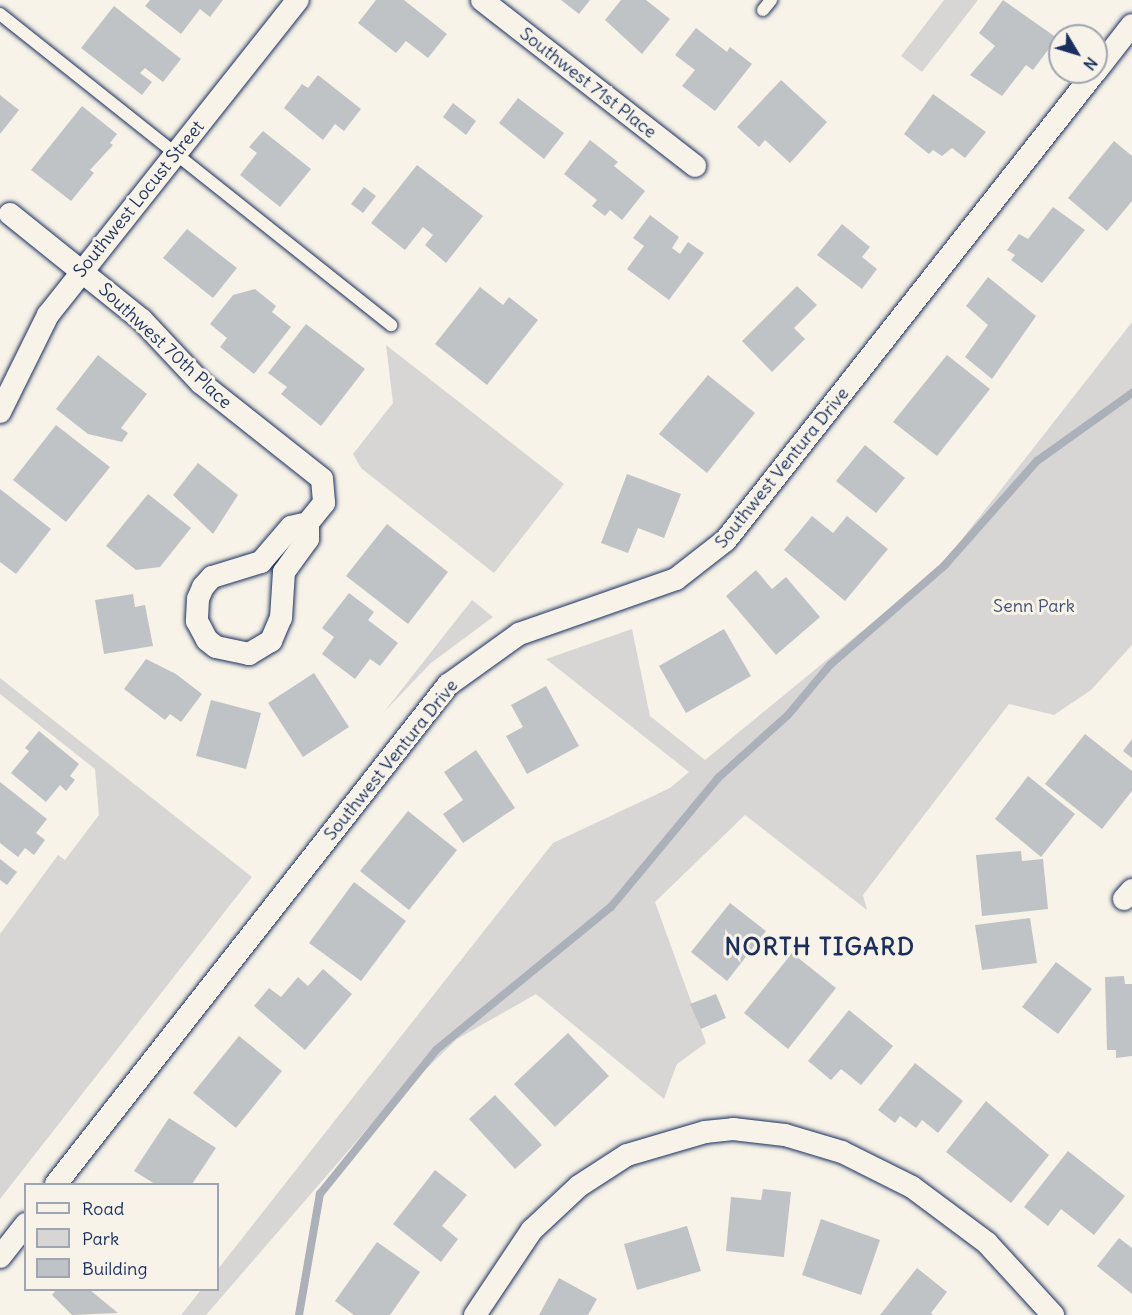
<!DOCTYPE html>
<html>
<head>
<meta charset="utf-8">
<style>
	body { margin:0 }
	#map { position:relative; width:1132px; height:1315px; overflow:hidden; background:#f7f3e8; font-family:Delius,sans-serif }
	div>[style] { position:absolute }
	.green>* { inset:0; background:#d7d6d4 }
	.stream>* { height:8px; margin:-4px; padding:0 4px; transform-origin:4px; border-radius:4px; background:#acb0b9 }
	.building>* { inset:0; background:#c0c3c5 }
	.roads { filter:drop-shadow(0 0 2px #1b2f5e) drop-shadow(0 0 2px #1b2f5e) }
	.lane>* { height:12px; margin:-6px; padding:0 6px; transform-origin:6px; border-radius:6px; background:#f7f3e8 }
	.street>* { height:22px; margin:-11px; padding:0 11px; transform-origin:11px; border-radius:11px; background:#f7f3e8 }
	span { translate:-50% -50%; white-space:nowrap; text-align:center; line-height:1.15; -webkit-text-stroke:6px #f7f3e8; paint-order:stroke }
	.street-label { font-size:18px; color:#1b2f5e }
	.park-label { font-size:18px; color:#415076 }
	.district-label { font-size:24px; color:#1b2f5e; font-weight:700; letter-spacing:1.5px }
	.legend { position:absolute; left:24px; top:1183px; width:195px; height:108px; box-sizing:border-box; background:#f7f3e8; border:2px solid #9fa5b1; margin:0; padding:8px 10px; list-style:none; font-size:18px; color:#1b2f5e }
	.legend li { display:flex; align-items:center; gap:12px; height:30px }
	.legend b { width:30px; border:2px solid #9fa5b1 }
	.north { position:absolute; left:1048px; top:24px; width:60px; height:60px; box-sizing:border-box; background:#f7f3e8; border:2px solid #9fa5b1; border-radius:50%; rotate:128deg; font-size:16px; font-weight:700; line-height:24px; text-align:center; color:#1b2f5e }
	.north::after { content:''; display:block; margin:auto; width:21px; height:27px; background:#1b2f5e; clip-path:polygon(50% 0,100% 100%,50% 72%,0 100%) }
</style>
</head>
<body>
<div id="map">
	<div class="green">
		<div style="clip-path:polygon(944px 0,978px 0,922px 72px,901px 56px)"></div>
		<div style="clip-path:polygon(1132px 322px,1132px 645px,1091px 690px,1054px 715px,1009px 704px,863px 895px,867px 910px,745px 815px,655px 902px,706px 1043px,677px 1064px,664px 1099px,536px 994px,457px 1039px,381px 1113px,206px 1315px,181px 1315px,201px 1290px,218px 1290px,218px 1269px,553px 843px,670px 788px,689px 772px,546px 659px,632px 629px,650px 716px,705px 760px,941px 566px)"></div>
		<div style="clip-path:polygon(386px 345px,564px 484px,494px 573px,361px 468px,353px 454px,393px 403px)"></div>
		<div style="clip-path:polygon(472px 600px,493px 617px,431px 663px,384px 712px)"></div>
		<div style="clip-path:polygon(0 678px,252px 877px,0 1199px,0 934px,58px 855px,65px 860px,99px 815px,95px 769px,0 694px)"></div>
	</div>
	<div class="stream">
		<div style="left:299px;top:1315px;width:123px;rotate:-80.2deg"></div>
		<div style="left:320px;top:1194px;width:185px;rotate:-51.1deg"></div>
		<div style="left:436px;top:1050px;width:226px;rotate:-39.3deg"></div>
		<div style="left:611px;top:907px;width:168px;rotate:-50.3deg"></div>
		<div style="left:718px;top:778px;width:94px;rotate:-42deg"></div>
		<div style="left:788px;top:715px;width:65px;rotate:-50deg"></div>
		<div style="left:830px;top:665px;width:151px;rotate:-41deg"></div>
		<div style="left:944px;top:566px;width:140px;rotate:-48.5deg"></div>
		<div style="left:1037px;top:461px;width:117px;rotate:-35.6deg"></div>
	</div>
	<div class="building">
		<div style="clip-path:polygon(150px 0,223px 0,210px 17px,200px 9px,181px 34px,145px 6px)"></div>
		<div style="clip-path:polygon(376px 0,404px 0,447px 34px,428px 58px,406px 41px,396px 53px,358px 23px)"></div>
		<div style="clip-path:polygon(561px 0,590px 0,579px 14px)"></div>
		<div style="clip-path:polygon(621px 0,646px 0,670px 19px,642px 54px,605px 20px)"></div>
		<div style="clip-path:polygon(1003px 0,1057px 38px,1033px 70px,1026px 65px,1002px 96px,970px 75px,995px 46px,979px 33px)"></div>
		<div style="clip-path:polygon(114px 6px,181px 59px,163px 82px,145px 68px,140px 73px,152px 82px,142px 95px,81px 48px)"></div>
		<div style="clip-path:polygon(696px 28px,727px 52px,730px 47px,752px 64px,715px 111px,682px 86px,695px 70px,675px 55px)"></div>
		<div style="clip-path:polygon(318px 75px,361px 109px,344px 131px,335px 124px,323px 140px,284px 108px,302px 84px,308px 88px)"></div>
		<div style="clip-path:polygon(781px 80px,827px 122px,790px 163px,765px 140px,759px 147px,737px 127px)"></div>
		<div style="clip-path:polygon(933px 94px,986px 132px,965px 158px,952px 148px,942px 156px,933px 150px,929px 154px,904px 134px)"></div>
		<div style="clip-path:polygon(0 95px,19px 110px,0 134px)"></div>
		<div style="clip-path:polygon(518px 98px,564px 133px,544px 159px,499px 123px)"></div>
		<div style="clip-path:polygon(453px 103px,476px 121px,466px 135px,443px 117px)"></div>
		<div style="clip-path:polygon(82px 106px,117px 134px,110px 143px,113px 145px,90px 170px,94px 173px,71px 201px,31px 170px)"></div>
		<div style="clip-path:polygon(263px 131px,311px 169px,280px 207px,240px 175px,257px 153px,249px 147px)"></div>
		<div style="clip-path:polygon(590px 140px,618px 162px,614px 166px,645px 191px,622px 220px,610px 210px,605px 216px,592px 206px,597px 200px,564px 174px)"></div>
		<div style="clip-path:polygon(1114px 141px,1132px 156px,1132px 201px,1107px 231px,1068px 198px)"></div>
		<div style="clip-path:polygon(417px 165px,483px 216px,446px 263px,425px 245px,433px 235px,423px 227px,405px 250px,371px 223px)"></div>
		<div style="clip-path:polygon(364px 187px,376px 196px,363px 213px,351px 204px)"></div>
		<div style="clip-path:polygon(1053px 207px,1085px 230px,1042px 283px,1011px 260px,1015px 255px,1007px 250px,1019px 234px,1028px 239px)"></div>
		<div style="clip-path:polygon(650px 215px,679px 237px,672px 248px,680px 254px,688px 242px,704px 253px,669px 300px,627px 269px,644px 246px,633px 238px)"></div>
		<div style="clip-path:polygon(842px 224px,870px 247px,862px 257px,877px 269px,862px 289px,817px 255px)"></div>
		<div style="clip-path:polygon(187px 229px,237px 268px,213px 298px,163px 258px)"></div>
		<div style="clip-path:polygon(988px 277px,1036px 316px,992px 379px,965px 357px,988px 325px,966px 306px)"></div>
		<div style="clip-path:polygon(797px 286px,817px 305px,794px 328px,805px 339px,772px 372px,742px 341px)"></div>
		<div style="clip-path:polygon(480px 287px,503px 305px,509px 297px,538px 320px,487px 385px,435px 344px)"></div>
		<div style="clip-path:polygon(255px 289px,276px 306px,272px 312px,291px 327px,254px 374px,220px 347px,227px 338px,210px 324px,233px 295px)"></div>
		<div style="clip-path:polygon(306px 324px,365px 369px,321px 426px,281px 394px,287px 387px,268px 373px)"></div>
		<div style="clip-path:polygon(98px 355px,147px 394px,121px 428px,128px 433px,122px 442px,88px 434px,56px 409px)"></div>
		<div style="clip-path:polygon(947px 355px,990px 389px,937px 456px,893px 422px)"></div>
		<div style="clip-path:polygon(708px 375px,755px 413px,707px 473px,659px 434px)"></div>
		<div style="clip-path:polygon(56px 425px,110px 467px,66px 522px,13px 480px)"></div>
		<div style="clip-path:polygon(865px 445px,905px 478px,876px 513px,836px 481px)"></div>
		<div style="clip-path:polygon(198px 463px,238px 495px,213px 534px,173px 495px)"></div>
		<div style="clip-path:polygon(627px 474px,681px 494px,664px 538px,638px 528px,628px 553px,601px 543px)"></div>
		<div style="clip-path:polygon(0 489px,51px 529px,16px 574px,0 562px)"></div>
		<div style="clip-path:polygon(148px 494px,191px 528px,160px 567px,136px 570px,106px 546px)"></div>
		<div style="clip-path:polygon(812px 516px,833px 533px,847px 516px,888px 549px,845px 601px,784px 550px)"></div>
		<div style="clip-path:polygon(387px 524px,448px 572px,408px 624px,346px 576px)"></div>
		<div style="clip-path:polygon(756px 570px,772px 589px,786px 577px,820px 617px,776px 655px,726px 596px)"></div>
		<div style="clip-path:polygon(349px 593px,374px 612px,368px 620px,398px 643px,380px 666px,370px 659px,355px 679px,322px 654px,334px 637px,322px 628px)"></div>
		<div style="clip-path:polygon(133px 594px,135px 607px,145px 605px,153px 646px,104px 654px,95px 600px)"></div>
		<div style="clip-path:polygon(724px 629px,751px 676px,686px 713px,659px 666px)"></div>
		<div style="clip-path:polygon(146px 659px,176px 674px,202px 694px,181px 722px,170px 714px,165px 720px,124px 689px)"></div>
		<div style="clip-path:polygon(314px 673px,349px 727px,303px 757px,268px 703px)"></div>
		<div style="clip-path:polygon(546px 686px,579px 746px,527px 774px,506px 736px,523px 727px,511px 705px)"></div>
		<div style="clip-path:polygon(211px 700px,261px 713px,246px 769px,196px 756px)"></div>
		<div style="clip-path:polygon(39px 731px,79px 764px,70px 776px,75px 780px,66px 791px,60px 785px,46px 802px,11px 773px,29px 751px,25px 748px)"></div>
		<div style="clip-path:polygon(1085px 734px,1132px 771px,1132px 791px,1102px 829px,1045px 784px)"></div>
		<div style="clip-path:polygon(1132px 739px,1132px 758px,1123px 751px)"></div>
		<div style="clip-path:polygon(476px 750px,515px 808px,463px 843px,443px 814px,463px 800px,444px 772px)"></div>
		<div style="clip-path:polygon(1028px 776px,1075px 814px,1041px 857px,995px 819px)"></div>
		<div style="clip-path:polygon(0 782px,47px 819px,36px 833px,45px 840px,34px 855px,25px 848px,18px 857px,0 843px)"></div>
		<div style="clip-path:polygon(408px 811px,457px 850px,409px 910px,360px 871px)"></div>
		<div style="clip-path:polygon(1021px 851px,1022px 861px,1043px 859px,1048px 909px,982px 916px,976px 855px)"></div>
		<div style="clip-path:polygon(0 859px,17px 872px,7px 885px,0 880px)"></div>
		<div style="clip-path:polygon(354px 882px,406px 921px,361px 981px,309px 943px)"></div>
		<div style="clip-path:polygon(730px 903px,766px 931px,727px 981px,691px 952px)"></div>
		<div style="clip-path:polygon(1030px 918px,1037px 963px,982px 970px,975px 925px)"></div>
		<div style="clip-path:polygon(792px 953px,836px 988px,788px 1049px,744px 1013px)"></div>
		<div style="clip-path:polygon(1056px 962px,1092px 989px,1058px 1034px,1022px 1007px)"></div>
		<div style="clip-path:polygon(323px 969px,352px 994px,305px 1050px,254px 1006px,269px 988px,281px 997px,298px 977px,308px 986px)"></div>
		<div style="clip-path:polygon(1124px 976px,1125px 984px,1132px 984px,1132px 1056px,1116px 1058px,1116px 1050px,1107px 1050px,1105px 977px)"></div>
		<div style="clip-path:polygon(716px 994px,726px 1018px,701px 1029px,690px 1004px)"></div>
		<div style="clip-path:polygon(849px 1010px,893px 1046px,861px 1085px,841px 1069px,831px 1080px,808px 1061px)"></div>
		<div style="clip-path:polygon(568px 1033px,609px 1076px,555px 1127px,514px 1084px)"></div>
		<div style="clip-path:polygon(239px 1036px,282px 1071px,236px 1128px,193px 1093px)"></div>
		<div style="clip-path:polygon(915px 1063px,963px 1101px,938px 1133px,922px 1120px,916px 1128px,900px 1116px,895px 1123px,878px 1110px)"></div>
		<div style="clip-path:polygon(495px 1095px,542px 1145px,515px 1169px,469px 1119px)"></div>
		<div style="clip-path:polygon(986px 1101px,1049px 1155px,1011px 1203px,946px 1152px)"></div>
		<div style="clip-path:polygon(169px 1118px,216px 1148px,192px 1184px,155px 1184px,134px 1171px)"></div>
		<div style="clip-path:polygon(1068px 1151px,1125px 1196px,1094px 1235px,1061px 1209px,1048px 1226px,1024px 1207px)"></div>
		<div style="clip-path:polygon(435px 1170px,467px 1195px,442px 1226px,458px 1239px,441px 1262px,393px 1224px)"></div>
		<div style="clip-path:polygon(763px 1189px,791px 1192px,784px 1257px,726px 1251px,731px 1197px,761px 1200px)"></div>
		<div style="clip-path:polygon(821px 1219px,880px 1240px,861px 1295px,802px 1275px)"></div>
		<div style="clip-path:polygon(687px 1226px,701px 1271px,637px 1290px,624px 1244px)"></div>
		<div style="clip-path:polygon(1119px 1238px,1132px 1248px,1132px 1294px,1097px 1266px)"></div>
		<div style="clip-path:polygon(377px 1242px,420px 1272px,390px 1315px,354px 1315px,335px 1301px)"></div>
		<div style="clip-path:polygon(917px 1268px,947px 1292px,931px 1313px,933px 1315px,880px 1315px)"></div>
		<div style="clip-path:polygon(559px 1278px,597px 1299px,588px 1315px,539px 1315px)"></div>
		<div style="clip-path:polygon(56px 1290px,90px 1290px,118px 1313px,72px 1315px,52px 1295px)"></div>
	</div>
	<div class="roads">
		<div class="lane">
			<div style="left:763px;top:10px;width:13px;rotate:-51deg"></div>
			<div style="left:0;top:14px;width:500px;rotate:38.5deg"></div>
		</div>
		<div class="street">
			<div style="left:482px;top:0;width:270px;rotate:37.9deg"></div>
			<div style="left:1096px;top:71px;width:58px;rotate:-52deg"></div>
			<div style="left:10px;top:214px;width:169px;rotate:38.8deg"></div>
			<div style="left:142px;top:320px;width:86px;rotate:46.9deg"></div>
			<div style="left:201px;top:383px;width:154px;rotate:38.4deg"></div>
			<div style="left:322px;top:479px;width:24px;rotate:85deg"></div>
			<div style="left:324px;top:503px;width:26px;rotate:129deg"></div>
			<div style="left:308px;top:523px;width:17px;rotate:167deg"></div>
			<div style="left:291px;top:527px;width:46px;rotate:130.6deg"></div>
			<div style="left:261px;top:562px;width:51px;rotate:163deg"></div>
			<div style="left:212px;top:577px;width:13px;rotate:132deg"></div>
			<div style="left:203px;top:587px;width:13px;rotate:113deg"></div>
			<div style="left:198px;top:599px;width:22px;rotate:93deg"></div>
			<div style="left:197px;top:621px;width:21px;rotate:62deg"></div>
			<div style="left:207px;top:640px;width:11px;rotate:38deg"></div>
			<div style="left:216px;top:647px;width:34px;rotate:12deg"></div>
			<div style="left:249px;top:654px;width:26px;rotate:-31deg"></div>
			<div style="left:271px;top:641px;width:25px;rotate:-67deg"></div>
			<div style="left:281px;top:618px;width:46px;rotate:-86.3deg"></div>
			<div style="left:284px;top:572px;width:41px;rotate:-54deg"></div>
			<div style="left:308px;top:539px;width:16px;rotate:-90deg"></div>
			<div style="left:0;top:412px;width:108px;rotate:-63.7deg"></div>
			<div style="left:48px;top:315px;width:402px;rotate:-51.6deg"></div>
			<div style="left:1124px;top:899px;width:12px;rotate:-48deg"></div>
			<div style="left:56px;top:1184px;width:635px;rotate:-51.85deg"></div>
			<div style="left:448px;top:685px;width:87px;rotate:-35.7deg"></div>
			<div style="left:519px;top:634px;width:166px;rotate:-19.3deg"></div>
			<div style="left:676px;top:579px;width:63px;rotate:-38deg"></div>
			<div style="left:726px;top:540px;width:596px;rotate:-51.75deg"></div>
			<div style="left:0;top:1257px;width:42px;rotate:-51.8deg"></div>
			<div style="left:475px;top:1315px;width:102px;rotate:-56.2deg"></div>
			<div style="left:532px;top:1230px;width:64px;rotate:-43.1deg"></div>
			<div style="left:579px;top:1186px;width:57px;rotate:-32.9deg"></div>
			<div style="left:627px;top:1155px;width:81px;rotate:-16.4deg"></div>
			<div style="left:705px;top:1132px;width:28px;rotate:-6deg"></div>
			<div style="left:733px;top:1129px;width:52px;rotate:6.6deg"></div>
			<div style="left:785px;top:1135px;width:59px;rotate:16.6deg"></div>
			<div style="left:842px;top:1152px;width:78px;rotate:26.6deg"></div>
			<div style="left:912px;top:1187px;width:94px;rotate:36.7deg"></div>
			<div style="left:987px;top:1243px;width:98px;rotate:47.5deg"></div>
		</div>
	</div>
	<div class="street-label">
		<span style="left:588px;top:83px;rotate:38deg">Southwest 71st Place</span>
		<span style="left:139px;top:199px;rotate:-51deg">Southwest Locust Street</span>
		<span style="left:165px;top:346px;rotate:43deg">Southwest 70th Place</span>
		<span style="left:782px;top:468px;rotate:-51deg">Southwest Ventura Drive</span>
		<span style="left:391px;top:760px;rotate:-51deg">Southwest Ventura Drive</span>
	</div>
	<div class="park-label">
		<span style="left:1034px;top:606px">Senn Park</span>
	</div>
	<div class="district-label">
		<span style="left:820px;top:947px">NORTH TIGARD</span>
	</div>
	<ul class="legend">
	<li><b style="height:8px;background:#f7f3e8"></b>Road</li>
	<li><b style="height:16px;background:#d7d6d4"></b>Park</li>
	<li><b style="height:16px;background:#c0c3c5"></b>Building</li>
	</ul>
	<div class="north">N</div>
</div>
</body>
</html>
